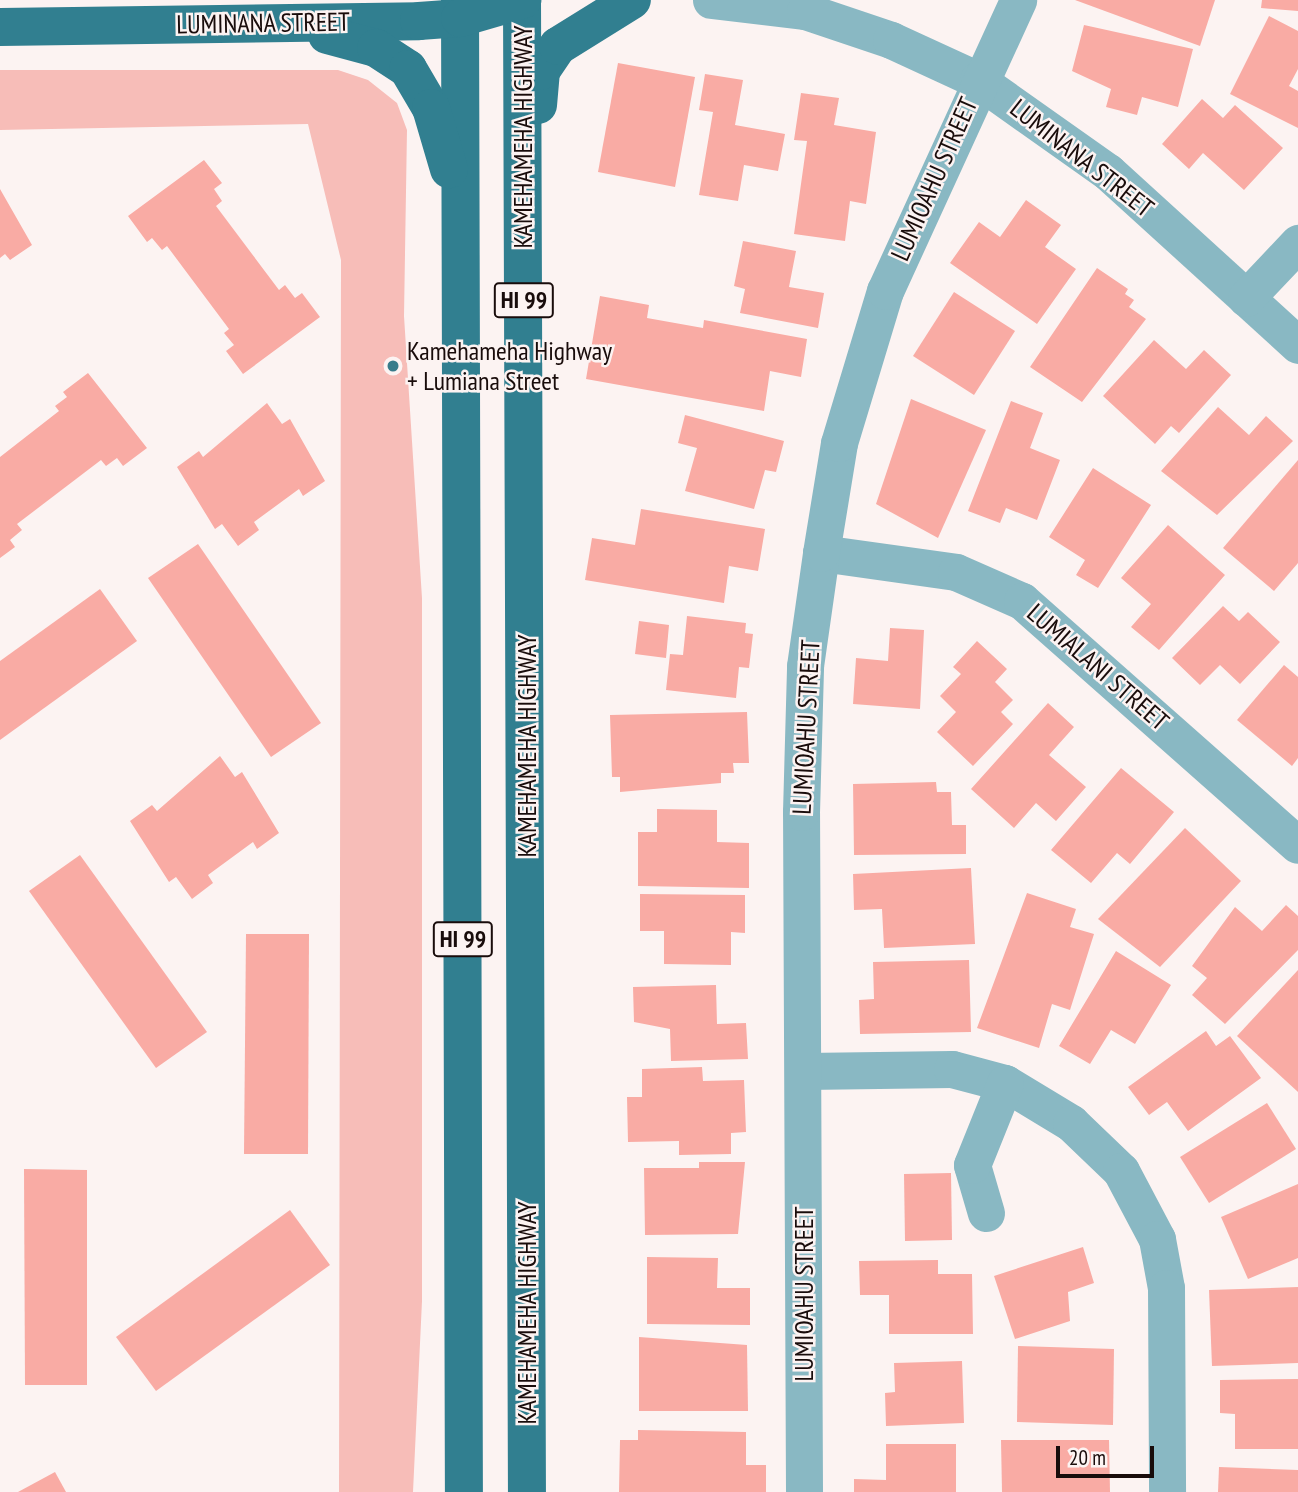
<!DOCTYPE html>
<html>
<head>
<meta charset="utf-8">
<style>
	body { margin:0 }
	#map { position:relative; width:1298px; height:1492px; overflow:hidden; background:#fcf3f2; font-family:"PT Sans Narrow",sans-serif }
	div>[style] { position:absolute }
	.green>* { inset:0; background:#f7bdb8 }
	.building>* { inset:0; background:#f9aba4 }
	.minor>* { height:37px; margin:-18.5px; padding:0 18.5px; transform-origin:18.5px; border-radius:18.5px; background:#89b8c3 }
	.major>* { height:38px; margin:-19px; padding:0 19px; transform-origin:19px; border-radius:19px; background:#317f90 }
	.dots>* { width:19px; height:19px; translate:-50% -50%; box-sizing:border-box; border:4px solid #fcf3f2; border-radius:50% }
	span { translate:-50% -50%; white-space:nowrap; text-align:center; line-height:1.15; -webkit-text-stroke:5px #fcf3f2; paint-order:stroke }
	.shield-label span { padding:2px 5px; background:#fcf3f2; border:2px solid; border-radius:5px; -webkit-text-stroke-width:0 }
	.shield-label { font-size:24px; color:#190c0b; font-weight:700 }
	.street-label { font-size:26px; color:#190c0b }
	.poi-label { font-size:26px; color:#190c0b }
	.left { translate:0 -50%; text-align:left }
	.scale { position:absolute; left:1056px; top:1446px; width:98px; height:32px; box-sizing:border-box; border:4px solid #190c0b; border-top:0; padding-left:9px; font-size:21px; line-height:24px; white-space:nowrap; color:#190c0b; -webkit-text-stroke:5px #fcf3f2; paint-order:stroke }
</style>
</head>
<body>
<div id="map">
	<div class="green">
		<div style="clip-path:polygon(0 70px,338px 70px,368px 80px,397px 103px,407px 130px,404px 316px,422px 598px,422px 1301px,413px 1492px,339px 1492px,341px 260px,308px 124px,0 130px)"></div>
	</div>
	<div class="building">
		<div style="clip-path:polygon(1075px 0,1215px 0,1200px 46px)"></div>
		<div style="clip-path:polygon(1262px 0,1298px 0,1298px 11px,1261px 8px)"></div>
		<div style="clip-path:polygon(1269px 16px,1298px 31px,1298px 69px,1289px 86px,1298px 91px,1298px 128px,1230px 94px)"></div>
		<div style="clip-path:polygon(1084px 25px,1193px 49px,1178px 107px,1142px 97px,1137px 115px,1106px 107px,1111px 89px,1072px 71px)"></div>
		<div style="clip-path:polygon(618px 63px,695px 77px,675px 187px,598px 172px)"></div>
		<div style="clip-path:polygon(705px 74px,743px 80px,735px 125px,785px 134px,778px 171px,744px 165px,738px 201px,699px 195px,713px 112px,699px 110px)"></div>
		<div style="clip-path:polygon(801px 93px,839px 98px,834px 125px,876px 132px,866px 204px,850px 201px,845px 241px,794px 234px,807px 141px,794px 140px)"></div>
		<div style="clip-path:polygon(1202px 99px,1223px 118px,1235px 105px,1283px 148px,1244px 190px,1203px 153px,1189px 169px,1162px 144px)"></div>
		<div style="clip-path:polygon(204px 160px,222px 183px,214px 189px,222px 201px,216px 206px,279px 290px,285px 285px,295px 298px,302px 293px,320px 317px,243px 374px,226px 351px,234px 345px,224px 333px,229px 329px,167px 246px,162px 250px,152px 238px,147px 242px,128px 216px)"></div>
		<div style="clip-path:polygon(0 189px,32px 245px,10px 260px,5px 254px,0 258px)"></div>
		<div style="clip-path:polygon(1026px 200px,1061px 225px,1045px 247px,1076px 269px,1037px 324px,950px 263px,979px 222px,1000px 237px)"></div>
		<div style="clip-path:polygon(743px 241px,796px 251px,789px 287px,824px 293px,818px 328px,740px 313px,745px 289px,734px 286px)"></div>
		<div style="clip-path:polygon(1097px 268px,1128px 289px,1125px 294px,1134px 300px,1129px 307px,1146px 319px,1082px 402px,1030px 367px)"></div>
		<div style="clip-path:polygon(954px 292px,1015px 331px,974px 395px,913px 356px)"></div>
		<div style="clip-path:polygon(600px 296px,649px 305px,647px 318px,703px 328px,704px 320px,807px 339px,801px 377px,770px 371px,764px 411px,586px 379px)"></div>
		<div style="clip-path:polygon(1154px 340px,1186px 369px,1204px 350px,1231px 375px,1179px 433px,1171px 426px,1155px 444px,1103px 396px)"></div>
		<div style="clip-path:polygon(88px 373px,147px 448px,123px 466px,117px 458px,106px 466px,101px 460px,17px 524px,22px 530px,10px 540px,15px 547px,0 558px,0 457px,59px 411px,55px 406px,67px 397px,63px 392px)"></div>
		<div style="clip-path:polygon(911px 399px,986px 430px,938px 538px,876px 504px)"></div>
		<div style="clip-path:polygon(1011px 401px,1043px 413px,1030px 448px,1060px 460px,1037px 520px,1006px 508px,1000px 523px,968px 511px)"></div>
		<div style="clip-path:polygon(267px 403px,282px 424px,290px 419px,325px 481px,303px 496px,299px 489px,254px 522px,259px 530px,238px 546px,222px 524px,215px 529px,177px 467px,199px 451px,203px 457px)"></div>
		<div style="clip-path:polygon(1218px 407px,1249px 435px,1266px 416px,1293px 441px,1217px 515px,1161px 471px)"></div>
		<div style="clip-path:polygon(685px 415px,784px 441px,776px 472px,765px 470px,754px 509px,685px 491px,697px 448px,678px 443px)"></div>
		<div style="clip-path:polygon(1298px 460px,1298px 563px,1274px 591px,1223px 548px)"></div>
		<div style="clip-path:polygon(1093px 468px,1151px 505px,1098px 588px,1076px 575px,1085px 560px,1049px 537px)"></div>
		<div style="clip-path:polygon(641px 509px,765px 529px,758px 571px,729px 566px,724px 603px,585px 580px,592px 538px,635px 545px)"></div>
		<div style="clip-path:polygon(1168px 525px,1225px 575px,1159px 650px,1131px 627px,1151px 604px,1121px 578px)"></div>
		<div style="clip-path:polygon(198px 544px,321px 723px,271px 757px,148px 578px)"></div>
		<div style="clip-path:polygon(100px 589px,137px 641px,0 740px,0 661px)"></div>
		<div style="clip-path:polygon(1223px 606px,1239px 621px,1248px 612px,1280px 642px,1240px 684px,1220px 665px,1200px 685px,1172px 658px)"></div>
		<div style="clip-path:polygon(687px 616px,746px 623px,745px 633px,753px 634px,749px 668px,739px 667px,736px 698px,666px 690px,670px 654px,683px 655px)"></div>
		<div style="clip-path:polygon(639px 621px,669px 625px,666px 658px,635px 654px)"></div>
		<div style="clip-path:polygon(890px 628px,924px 630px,920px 709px,853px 704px,856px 658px,888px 661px)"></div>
		<div style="clip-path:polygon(977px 641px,1007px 669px,995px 682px,1013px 700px,1001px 712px,1013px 724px,973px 766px,937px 732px,956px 712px,940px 696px,961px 674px,953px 667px)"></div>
		<div style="clip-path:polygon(1284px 665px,1298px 677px,1298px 758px,1292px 766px,1237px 720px)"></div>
		<div style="clip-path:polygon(1048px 703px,1074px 727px,1049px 755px,1086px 787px,1056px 821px,1036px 803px,1014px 828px,971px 789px)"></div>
		<div style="clip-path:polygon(747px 712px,749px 763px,733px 763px,734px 773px,721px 773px,721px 783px,620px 792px,620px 777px,612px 777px,610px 715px)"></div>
		<div style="clip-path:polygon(220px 756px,235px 777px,242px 772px,279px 833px,257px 849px,253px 842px,208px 875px,213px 883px,192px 899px,176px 877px,169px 882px,130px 821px,152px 805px,157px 811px)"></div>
		<div style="clip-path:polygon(1121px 768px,1174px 812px,1130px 864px,1117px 853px,1091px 883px,1051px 850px)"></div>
		<div style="clip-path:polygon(936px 782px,937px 792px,951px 792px,952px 825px,966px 825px,966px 854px,854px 855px,853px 784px)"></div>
		<div style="clip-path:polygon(657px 809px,717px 810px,717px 842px,749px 843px,749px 888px,638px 886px,638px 832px,657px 832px)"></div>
		<div style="clip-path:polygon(1185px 828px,1241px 881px,1160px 967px,1098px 919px)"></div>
		<div style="clip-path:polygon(80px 855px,207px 1032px,156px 1068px,29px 891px)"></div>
		<div style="clip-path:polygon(971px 868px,975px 944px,884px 948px,882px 909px,854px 910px,853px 874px)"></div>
		<div style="clip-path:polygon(1027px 893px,1076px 909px,1070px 927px,1094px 934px,1070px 1010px,1052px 1004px,1039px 1048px,977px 1028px)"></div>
		<div style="clip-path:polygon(640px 894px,745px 895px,745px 933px,731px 932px,731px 965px,664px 964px,664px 931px,640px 931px)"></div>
		<div style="clip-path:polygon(1286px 905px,1298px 916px,1298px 950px,1225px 1024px,1192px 995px,1207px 978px,1192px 966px,1235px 907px,1262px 931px)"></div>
		<div style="clip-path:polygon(246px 934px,309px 934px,308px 1154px,244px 1154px)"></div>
		<div style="clip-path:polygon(1116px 951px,1171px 985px,1135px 1044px,1111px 1030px,1090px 1064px,1059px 1046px)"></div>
		<div style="clip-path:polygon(969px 960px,971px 1032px,860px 1034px,859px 1000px,874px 999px,873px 962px)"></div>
		<div style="clip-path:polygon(1298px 970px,1298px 1092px,1237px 1036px)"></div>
		<div style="clip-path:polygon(716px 985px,717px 1024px,746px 1023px,748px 1059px,671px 1061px,670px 1029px,634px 1022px,633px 987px)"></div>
		<div style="clip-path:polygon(1206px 1031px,1216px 1046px,1230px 1036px,1261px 1078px,1188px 1131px,1167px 1102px,1149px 1115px,1128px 1087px)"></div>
		<div style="clip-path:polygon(702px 1067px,703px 1081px,744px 1080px,746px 1132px,731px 1133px,731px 1154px,679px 1155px,679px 1141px,628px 1142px,627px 1097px,642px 1097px,642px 1069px)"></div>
		<div style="clip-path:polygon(1267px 1103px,1296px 1149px,1209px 1203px,1180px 1157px)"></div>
		<div style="clip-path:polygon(699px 1162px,745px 1162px,738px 1234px,645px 1235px,644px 1168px,699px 1168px)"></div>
		<div style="clip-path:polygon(24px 1169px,87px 1170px,87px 1385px,25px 1385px)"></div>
		<div style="clip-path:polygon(951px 1173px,952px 1240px,905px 1241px,904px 1174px)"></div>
		<div style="clip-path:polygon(1298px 1184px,1298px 1258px,1248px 1279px,1221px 1217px)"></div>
		<div style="clip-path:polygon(290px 1210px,330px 1265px,156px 1391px,116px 1337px)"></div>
		<div style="clip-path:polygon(1083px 1247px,1094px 1283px,1068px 1292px,1070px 1321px,1015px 1339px,994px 1276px)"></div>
		<div style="clip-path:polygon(647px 1257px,718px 1258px,717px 1288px,750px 1288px,750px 1325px,647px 1324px)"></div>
		<div style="clip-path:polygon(938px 1260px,938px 1274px,972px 1274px,973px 1334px,889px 1334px,889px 1295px,860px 1295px,859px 1261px)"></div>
		<div style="clip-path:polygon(1298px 1287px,1298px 1363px,1212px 1366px,1209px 1290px)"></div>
		<div style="clip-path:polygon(639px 1337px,747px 1345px,748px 1411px,639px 1411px)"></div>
		<div style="clip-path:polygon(1018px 1346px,1114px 1349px,1113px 1425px,1017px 1422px)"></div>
		<div style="clip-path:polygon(962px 1361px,964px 1423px,886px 1426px,885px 1393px,895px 1392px,894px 1363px)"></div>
		<div style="clip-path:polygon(1298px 1379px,1298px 1449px,1235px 1449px,1235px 1414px,1220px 1413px,1220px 1380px)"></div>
		<div style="clip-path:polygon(638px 1430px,746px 1432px,746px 1465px,766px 1465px,766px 1492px,619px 1492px,620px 1440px,638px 1440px)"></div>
		<div style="clip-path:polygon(1001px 1440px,1109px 1440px,1110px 1492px,1002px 1492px)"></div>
		<div style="clip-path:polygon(886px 1444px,956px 1444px,956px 1492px,854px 1492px,854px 1479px,886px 1480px)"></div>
		<div style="clip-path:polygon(1219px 1467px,1298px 1470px,1298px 1492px,1218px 1492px)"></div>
		<div style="clip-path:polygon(55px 1472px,66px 1492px,18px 1492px)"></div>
	</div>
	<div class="minor">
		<div style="left:711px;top:0;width:95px;rotate:6.7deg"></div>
		<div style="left:805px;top:11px;width:91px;rotate:18.6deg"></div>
		<div style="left:891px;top:40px;width:96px;rotate:24.7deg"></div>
		<div style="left:978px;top:80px;width:159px;rotate:35.3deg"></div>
		<div style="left:1108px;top:172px;width:257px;rotate:42.3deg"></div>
		<div style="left:1246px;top:298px;width:76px;rotate:-46.6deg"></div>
		<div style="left:821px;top:553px;width:136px;rotate:8deg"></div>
		<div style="left:956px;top:572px;width:72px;rotate:23.7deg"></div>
		<div style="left:1022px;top:601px;width:368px;rotate:41.5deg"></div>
		<div style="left:805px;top:1071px;width:147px;rotate:-0.8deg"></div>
		<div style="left:952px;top:1069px;width:55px;rotate:14.8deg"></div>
		<div style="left:1005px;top:1083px;width:77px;rotate:31.2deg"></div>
		<div style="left:1071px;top:1123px;width:69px;rotate:43.8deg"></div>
		<div style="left:1121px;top:1171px;width:77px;rotate:62.1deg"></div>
		<div style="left:1157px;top:1239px;width:50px;rotate:79.6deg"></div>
		<div style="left:1166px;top:1288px;width:204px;rotate:89.7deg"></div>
		<div style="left:986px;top:1213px;width:50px;rotate:-106.3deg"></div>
		<div style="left:972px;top:1165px;width:88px;rotate:-68.1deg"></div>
		<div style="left:804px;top:1492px;width:680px;rotate:-90.25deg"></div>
		<div style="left:801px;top:812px;width:146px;rotate:-88.4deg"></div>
		<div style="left:805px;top:666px;width:114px;rotate:-81.9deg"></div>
		<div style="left:821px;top:553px;width:111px;rotate:-80.7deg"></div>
		<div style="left:839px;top:443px;width:159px;rotate:-73.2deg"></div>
		<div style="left:885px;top:291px;width:320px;rotate:-65.4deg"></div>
	</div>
	<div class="major">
		<div style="left:460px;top:0;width:1492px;rotate:89.85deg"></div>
		<div style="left:522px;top:0;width:1492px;rotate:89.81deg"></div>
		<div style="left:0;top:27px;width:419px;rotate:-0.8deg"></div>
		<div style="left:419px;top:21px;width:41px;rotate:-4.2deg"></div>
		<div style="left:460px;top:18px;width:65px;rotate:-16.2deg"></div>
		<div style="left:327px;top:35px;width:51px;rotate:14.9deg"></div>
		<div style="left:376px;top:48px;width:38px;rotate:33deg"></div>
		<div style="left:408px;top:69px;width:45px;rotate:59.5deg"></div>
		<div style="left:431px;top:108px;width:64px;rotate:73.6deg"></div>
		<div style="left:538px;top:105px;width:34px;rotate:-85deg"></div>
		<div style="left:541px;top:71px;width:30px;rotate:-56deg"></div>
		<div style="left:558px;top:46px;width:87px;rotate:-31.9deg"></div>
	</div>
	<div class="dots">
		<div style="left:393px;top:366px;background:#377b8a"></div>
	</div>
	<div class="shield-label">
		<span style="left:524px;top:300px">HI 99</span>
		<span style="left:463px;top:939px">HI 99</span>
	</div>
	<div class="street-label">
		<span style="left:263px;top:23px;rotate:-1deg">LUMINANA STREET</span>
		<span style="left:523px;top:137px;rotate:-90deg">KAMEHAMEHA HIGHWAY</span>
		<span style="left:1082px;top:158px;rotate:38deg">LUMINANA STREET</span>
		<span style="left:934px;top:179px;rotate:-66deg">LUMIOAHU STREET</span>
		<span style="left:1098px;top:667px;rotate:41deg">LUMIALANI STREET</span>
		<span style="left:806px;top:727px;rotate:-87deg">LUMIOAHU STREET</span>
		<span style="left:527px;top:746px;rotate:-90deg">KAMEHAMEHA HIGHWAY</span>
		<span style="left:804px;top:1294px;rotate:-90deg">LUMIOAHU STREET</span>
		<span style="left:527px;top:1313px;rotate:-90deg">KAMEHAMEHA HIGHWAY</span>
	</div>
	<div class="poi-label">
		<span class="left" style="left:407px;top:366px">Kamehameha Highway<br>+ Lumiana Street</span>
	</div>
	<div class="scale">20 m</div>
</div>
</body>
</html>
